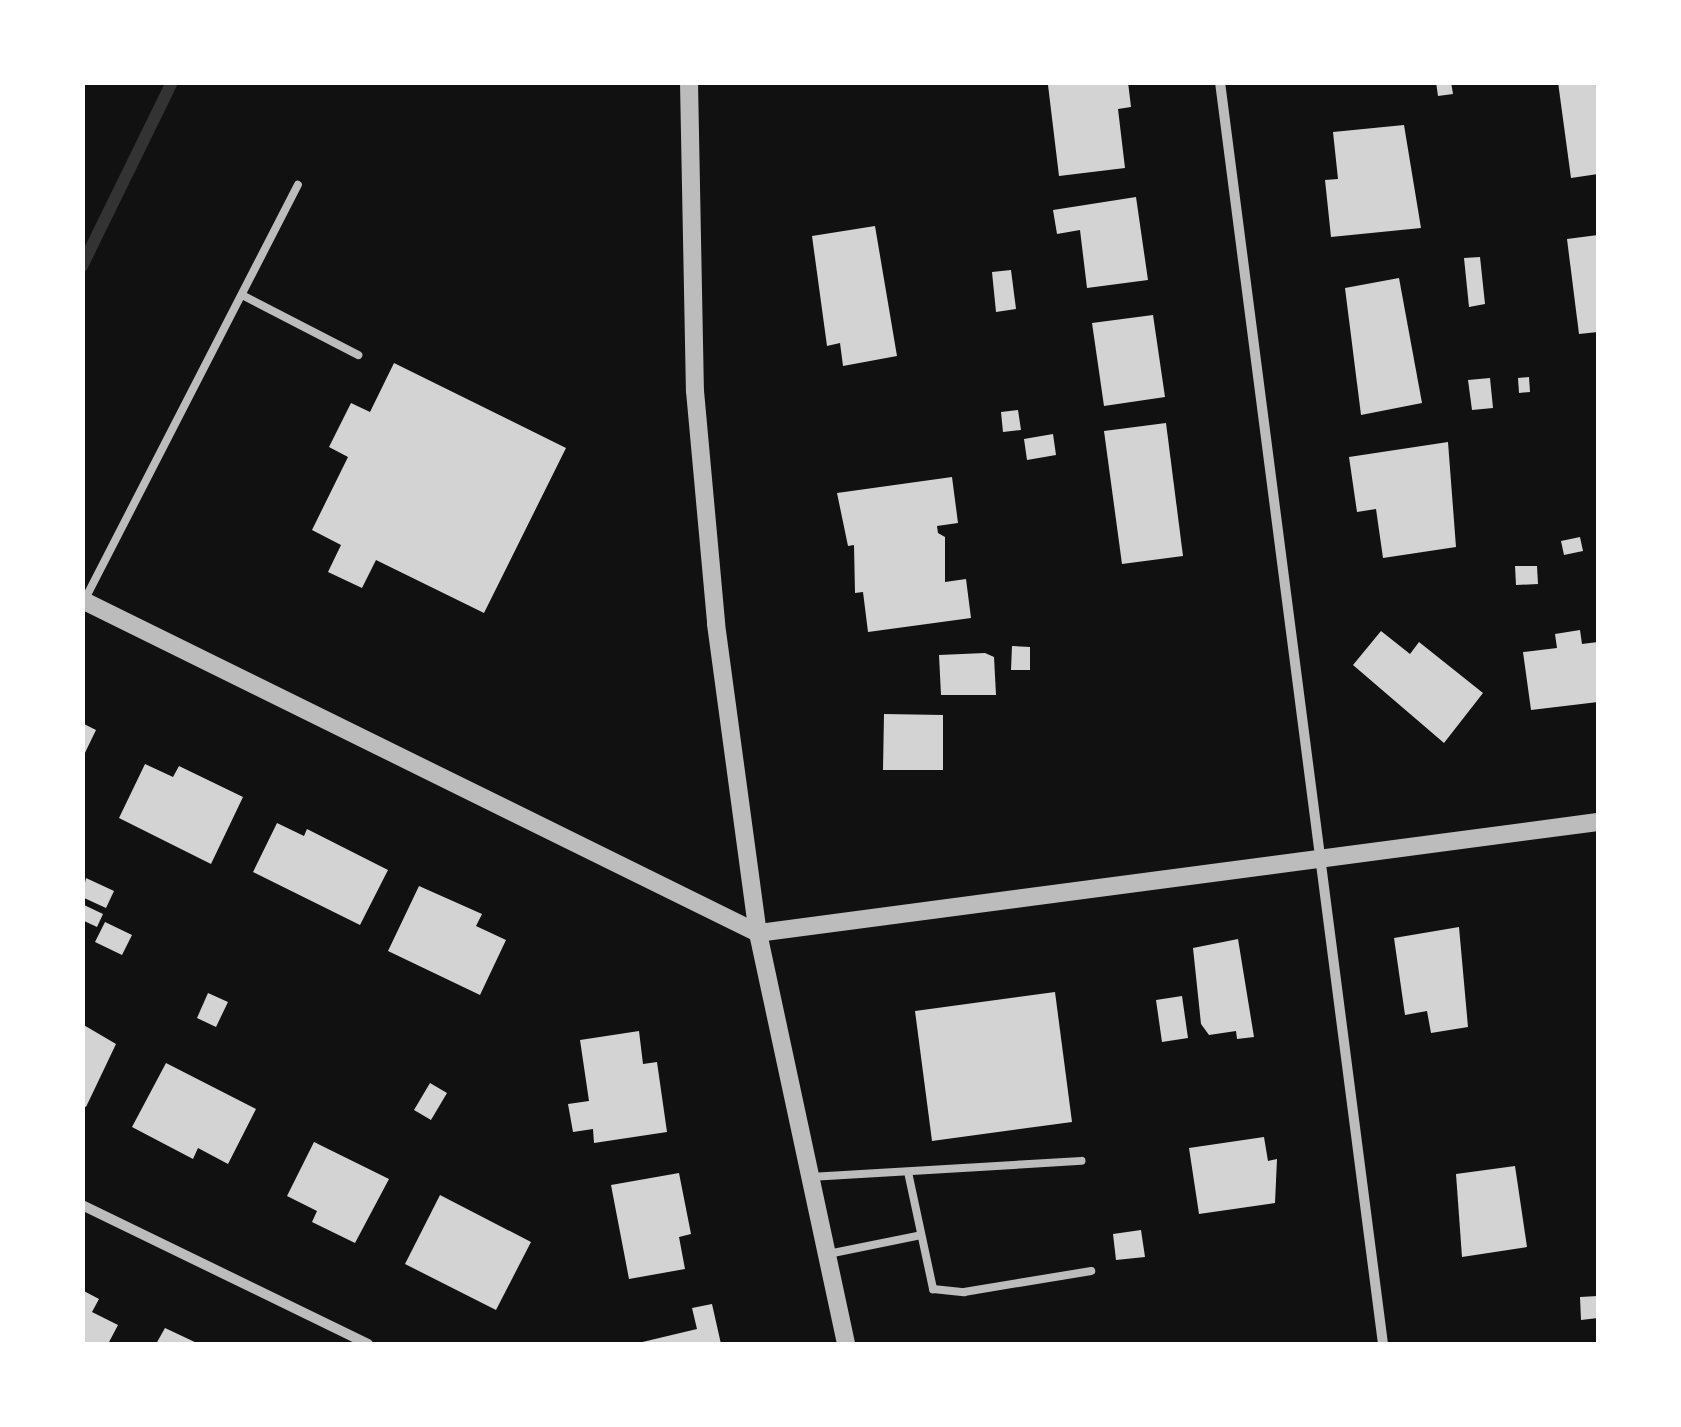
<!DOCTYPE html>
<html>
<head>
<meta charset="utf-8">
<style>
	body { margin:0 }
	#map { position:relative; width:1681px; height:1427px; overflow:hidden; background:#111; font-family:"PT Sans",sans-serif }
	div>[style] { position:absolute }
	.stream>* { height:12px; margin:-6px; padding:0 6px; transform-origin:6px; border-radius:6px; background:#333 }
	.building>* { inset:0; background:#d3d3d3 }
	.service>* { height:8px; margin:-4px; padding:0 4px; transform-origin:4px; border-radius:4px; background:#bcbcbc }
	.minor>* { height:10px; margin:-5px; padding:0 5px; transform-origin:5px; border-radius:5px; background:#bcbcbc }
	.tertiary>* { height:18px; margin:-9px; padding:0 9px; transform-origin:9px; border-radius:9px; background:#bcbcbc }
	span { translate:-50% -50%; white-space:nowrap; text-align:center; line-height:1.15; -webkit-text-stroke:10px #fff; paint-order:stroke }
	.frame { position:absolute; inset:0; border:85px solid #fff; pointer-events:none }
</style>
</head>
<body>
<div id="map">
	<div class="stream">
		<div style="left:82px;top:266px;width:205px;rotate:-63.9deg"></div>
	</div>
	<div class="building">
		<div style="clip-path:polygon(1066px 82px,1128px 82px,1131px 107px,1118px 109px,1125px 168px,1059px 176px,1048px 85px)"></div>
		<div style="clip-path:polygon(1436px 82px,1451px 82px,1453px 94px,1438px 96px)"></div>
		<div style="clip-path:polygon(1558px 82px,1598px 82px,1598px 174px,1571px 178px)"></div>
		<div style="clip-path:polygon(1404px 125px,1421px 228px,1331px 237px,1325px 180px,1338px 179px,1333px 132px)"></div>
		<div style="clip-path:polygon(1136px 197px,1148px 280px,1087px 288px,1080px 230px,1057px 234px,1053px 210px)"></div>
		<div style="clip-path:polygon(875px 226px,897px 356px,843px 366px,840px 343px,827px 346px,812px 236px)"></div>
		<div style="clip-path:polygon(1598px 235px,1598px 332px,1579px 334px,1567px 239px)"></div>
		<div style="clip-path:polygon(1480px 257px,1485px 304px,1469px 307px,1464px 258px)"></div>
		<div style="clip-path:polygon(1011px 270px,1016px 309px,996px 312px,992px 272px)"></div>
		<div style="clip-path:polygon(1399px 278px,1422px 403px,1361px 415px,1345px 288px)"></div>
		<div style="clip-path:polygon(1153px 315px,1165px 397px,1104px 406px,1092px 323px)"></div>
		<div style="clip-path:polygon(394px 363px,566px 448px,484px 613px,376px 560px,362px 588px,328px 572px,341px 545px,312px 530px,348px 457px,329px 447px,351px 403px,370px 412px)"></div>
		<div style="clip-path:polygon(1529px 377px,1530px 392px,1519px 393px,1518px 378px)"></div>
		<div style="clip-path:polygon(1490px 378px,1493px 408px,1472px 410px,1468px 380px)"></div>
		<div style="clip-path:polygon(1018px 410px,1021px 430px,1003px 432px,1001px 412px)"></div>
		<div style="clip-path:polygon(1166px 423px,1183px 556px,1122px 564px,1104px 431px)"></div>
		<div style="clip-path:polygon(1053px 434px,1056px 455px,1027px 460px,1024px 439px)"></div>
		<div style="clip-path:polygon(1448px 442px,1456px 547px,1383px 558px,1376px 509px,1357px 512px,1349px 457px)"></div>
		<div style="clip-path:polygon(952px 477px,958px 523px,937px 526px,938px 533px,945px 537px,945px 582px,966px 579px,971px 618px,868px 632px,863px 592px,855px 593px,854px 545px,848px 546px,837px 493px)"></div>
		<div style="clip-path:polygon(1580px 537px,1583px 551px,1564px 555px,1561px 541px)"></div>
		<div style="clip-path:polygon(1515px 566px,1537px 566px,1538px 584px,1516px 585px)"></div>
		<div style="clip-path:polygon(1580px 630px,1582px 644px,1598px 642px,1598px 702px,1531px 710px,1523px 652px,1557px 648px,1555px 634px)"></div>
		<div style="clip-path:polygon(1381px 631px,1410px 654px,1419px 642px,1483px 693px,1444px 743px,1353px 665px)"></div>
		<div style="clip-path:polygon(1012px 646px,1030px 647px,1030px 670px,1011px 670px)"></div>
		<div style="clip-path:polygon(985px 653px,994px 657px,996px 695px,941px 695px,939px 655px)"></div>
		<div style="clip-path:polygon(884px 714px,943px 715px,943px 770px,883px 770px)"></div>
		<div style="clip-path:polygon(82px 723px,96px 730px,82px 759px)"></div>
		<div style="clip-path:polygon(145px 764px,173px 777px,179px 766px,243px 797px,211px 864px,119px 818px)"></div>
		<div style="clip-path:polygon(277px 823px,304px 836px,307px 829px,388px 870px,360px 925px,253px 872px)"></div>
		<div style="clip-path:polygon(86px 878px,114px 891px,106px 908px,82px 897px)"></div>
		<div style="clip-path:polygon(419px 886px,482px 914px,476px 926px,506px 940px,480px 995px,388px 951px)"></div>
		<div style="clip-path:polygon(82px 904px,103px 914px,97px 927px,82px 920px)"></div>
		<div style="clip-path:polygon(105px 922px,132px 935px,122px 955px,95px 942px)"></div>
		<div style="clip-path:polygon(1459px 927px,1468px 1027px,1431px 1033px,1427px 1011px,1405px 1015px,1394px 938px)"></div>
		<div style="clip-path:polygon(1238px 939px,1254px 1037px,1237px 1039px,1236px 1031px,1209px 1035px,1201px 1024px,1193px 948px)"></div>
		<div style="clip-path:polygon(1055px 992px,1072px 1122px,932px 1141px,915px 1011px)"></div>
		<div style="clip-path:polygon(208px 993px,228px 1002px,216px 1027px,197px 1018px)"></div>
		<div style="clip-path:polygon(1182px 996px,1188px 1038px,1162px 1042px,1156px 1000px)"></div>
		<div style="clip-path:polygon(82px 1024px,116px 1044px,86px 1107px,82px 1105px)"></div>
		<div style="clip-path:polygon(639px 1031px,643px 1064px,657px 1062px,667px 1132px,594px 1143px,593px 1129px,573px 1132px,568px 1104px,589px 1101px,580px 1040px)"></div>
		<div style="clip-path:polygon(166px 1063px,256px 1109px,228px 1164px,198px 1148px,193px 1159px,132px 1127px)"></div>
		<div style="clip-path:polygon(430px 1083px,447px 1093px,431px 1120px,414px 1110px)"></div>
		<div style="clip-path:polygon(1264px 1137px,1268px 1161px,1277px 1159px,1275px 1203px,1199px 1214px,1189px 1148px)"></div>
		<div style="clip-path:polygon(314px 1142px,389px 1179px,355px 1243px,312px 1222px,317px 1211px,287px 1196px)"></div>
		<div style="clip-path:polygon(1515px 1166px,1527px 1247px,1462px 1257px,1456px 1174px)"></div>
		<div style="clip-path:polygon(679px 1173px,691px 1234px,679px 1237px,685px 1269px,629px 1279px,611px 1185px)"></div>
		<div style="clip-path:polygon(440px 1195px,531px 1242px,496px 1310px,405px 1264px)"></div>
		<div style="clip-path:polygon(1141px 1230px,1145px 1257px,1116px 1260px,1113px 1234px)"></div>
		<div style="clip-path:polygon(82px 1290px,99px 1299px,92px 1312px,118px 1325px,108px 1344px,82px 1344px)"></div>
		<div style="clip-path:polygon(1598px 1296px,1598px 1318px,1581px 1320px,1580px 1297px)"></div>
		<div style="clip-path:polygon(712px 1304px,721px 1344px,634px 1344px,697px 1329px,692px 1308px)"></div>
		<div style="clip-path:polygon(165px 1328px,199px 1344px,156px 1344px)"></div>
	</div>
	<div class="service">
		<div style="left:242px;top:295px;width:131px;rotate:27.3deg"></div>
		<div style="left:84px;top:601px;width:468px;rotate:-62.8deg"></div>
		<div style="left:908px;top:1172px;width:120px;rotate:77.9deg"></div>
		<div style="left:933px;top:1289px;width:31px;rotate:6deg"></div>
		<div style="left:964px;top:1292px;width:129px;rotate:-9.4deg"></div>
		<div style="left:810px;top:1177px;width:272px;rotate:-3.4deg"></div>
		<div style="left:828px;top:1254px;width:95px;rotate:-11.5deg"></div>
	</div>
	<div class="minor">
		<div style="left:1220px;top:82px;width:1272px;rotate:82.64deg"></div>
		<div style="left:82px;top:1205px;width:318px;rotate:25.9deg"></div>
	</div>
	<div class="tertiary">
		<div style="left:689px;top:82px;width:309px;rotate:88.9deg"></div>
		<div style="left:695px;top:391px;width:234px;rotate:84.8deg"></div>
		<div style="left:716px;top:624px;width:312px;rotate:82.3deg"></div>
		<div style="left:758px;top:933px;width:420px;rotate:77.9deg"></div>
		<div style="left:82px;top:600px;width:754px;rotate:26.23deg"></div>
		<div style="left:758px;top:933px;width:847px;rotate:-7.53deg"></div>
	</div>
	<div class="frame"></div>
</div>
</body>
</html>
